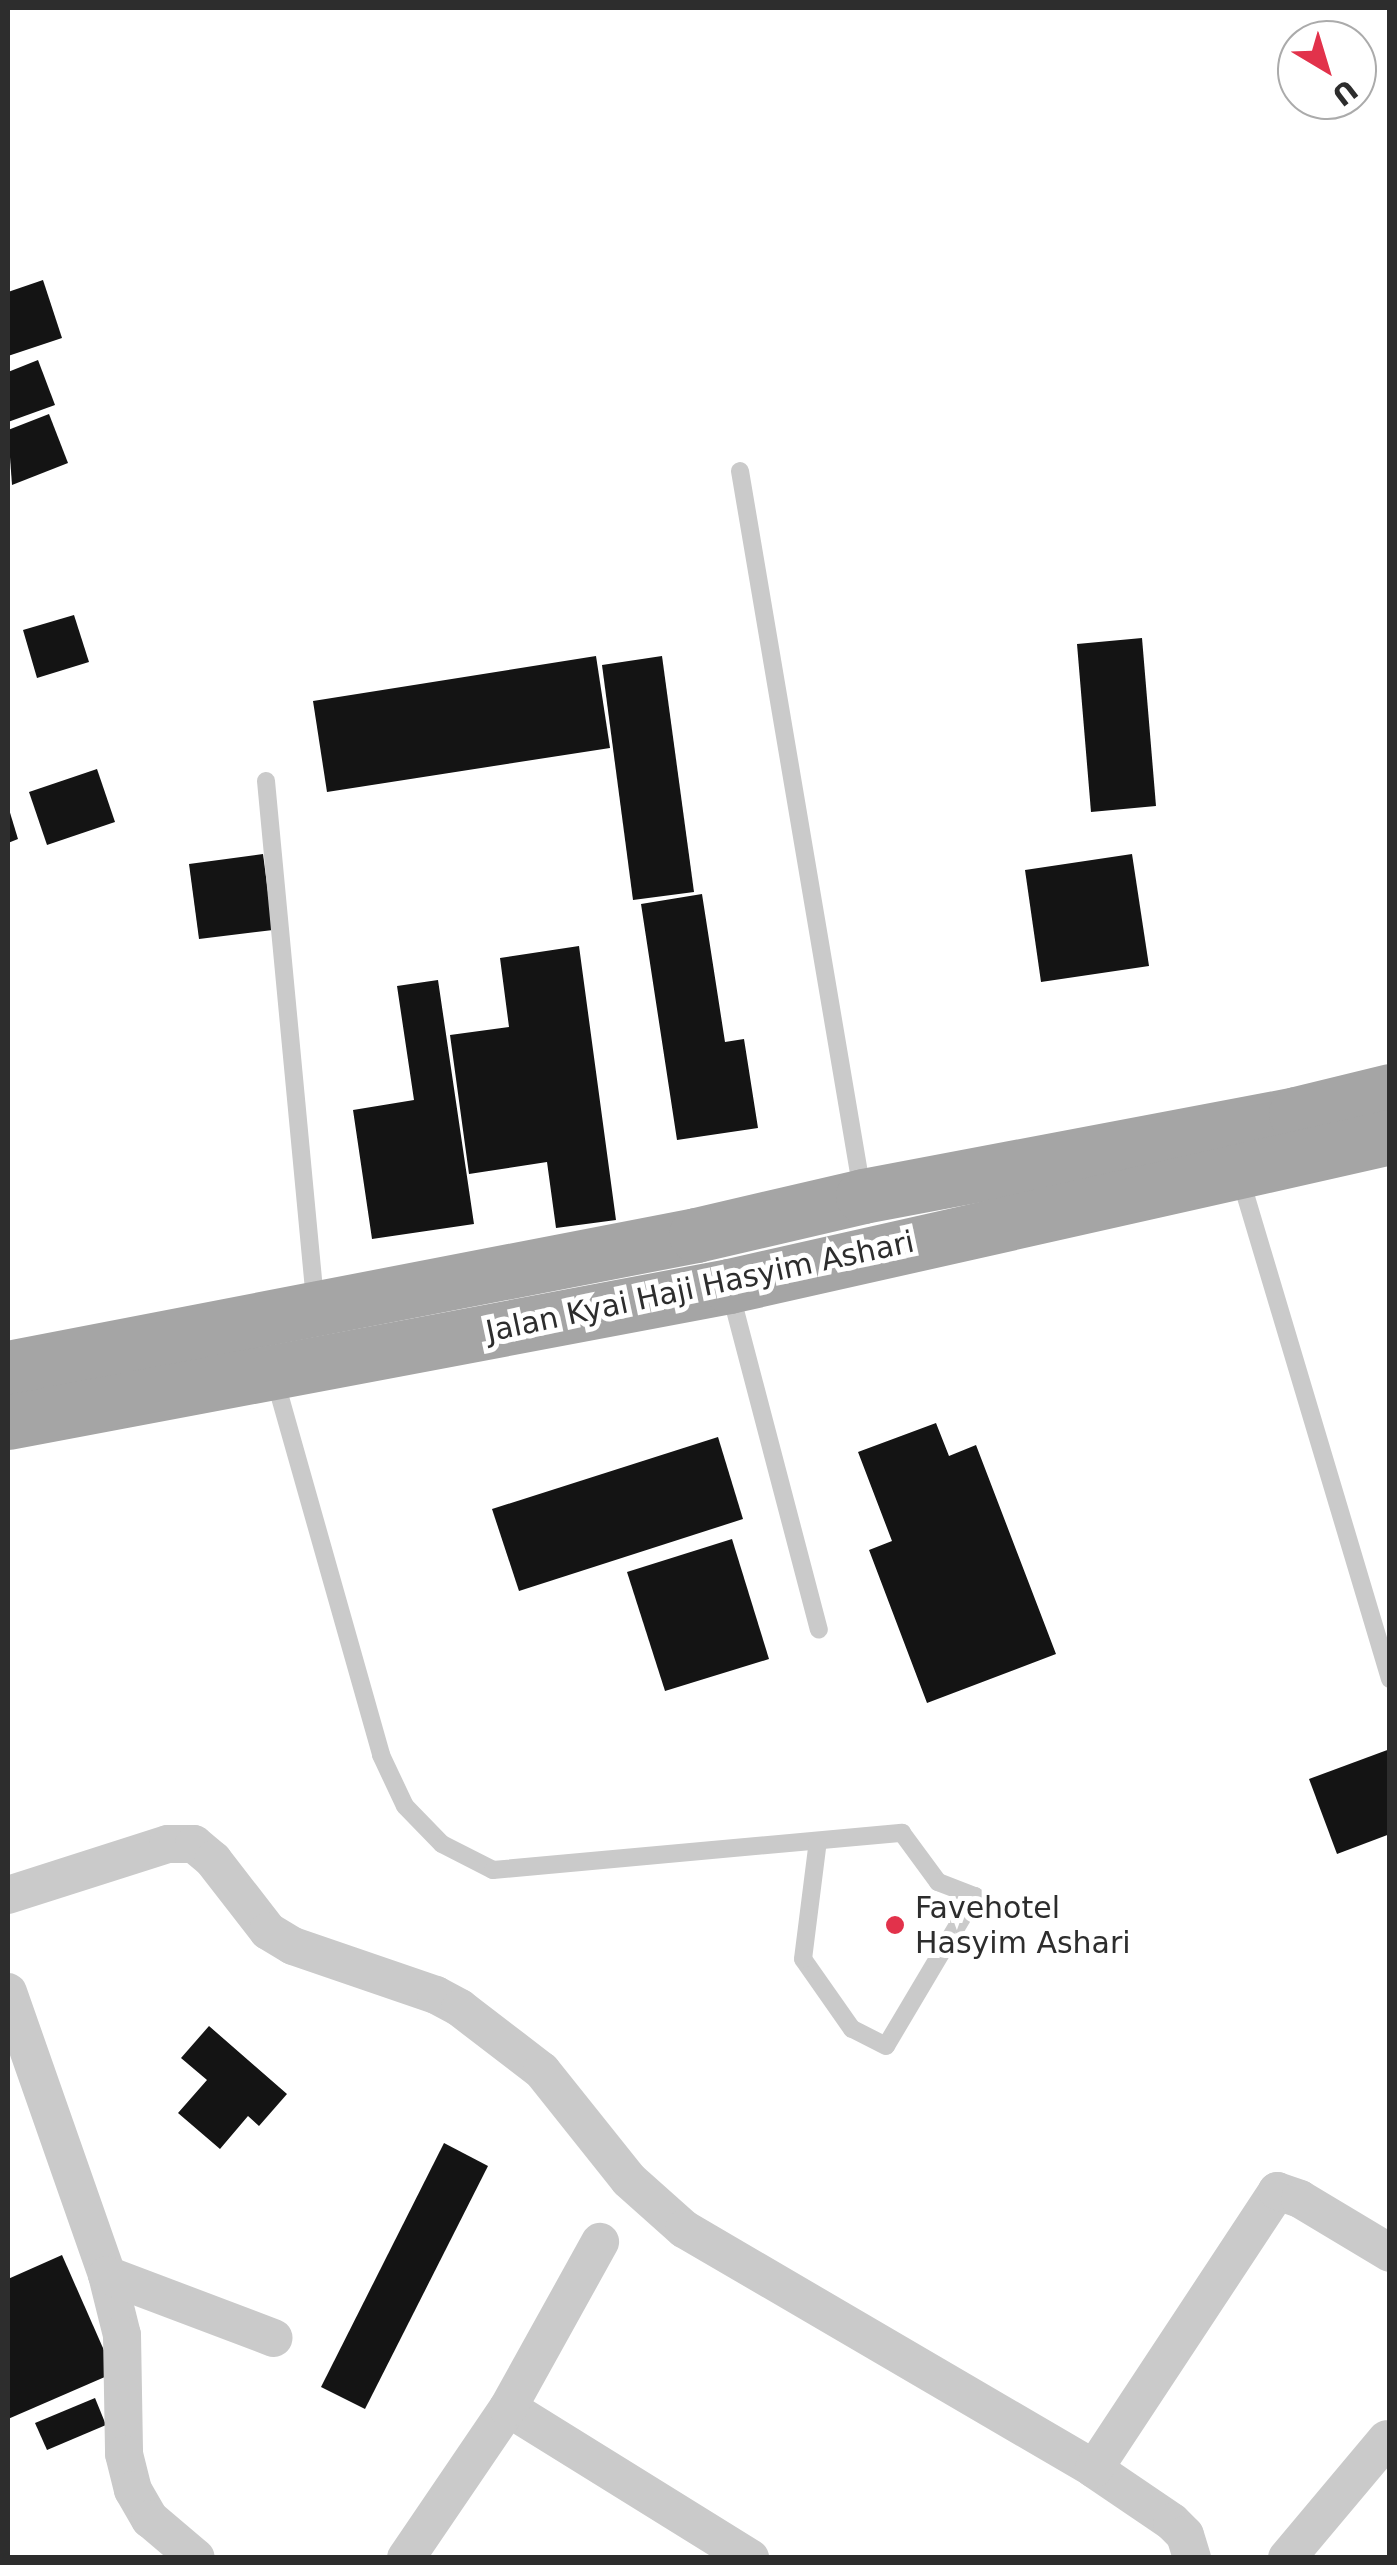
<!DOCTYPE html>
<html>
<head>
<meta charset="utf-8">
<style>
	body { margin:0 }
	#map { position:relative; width:1397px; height:2565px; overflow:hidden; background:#fff; font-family:"DejaVu Sans",sans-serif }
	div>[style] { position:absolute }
	.building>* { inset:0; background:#141414 }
	.service>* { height:18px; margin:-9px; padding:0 9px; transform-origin:9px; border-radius:9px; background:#cacaca }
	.minor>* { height:38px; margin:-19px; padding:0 19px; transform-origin:19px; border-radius:19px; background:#cacaca }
	.primary>* { height:55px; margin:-27.5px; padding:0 27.5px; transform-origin:27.5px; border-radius:27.5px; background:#a5a5a5 }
	.dots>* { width:28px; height:28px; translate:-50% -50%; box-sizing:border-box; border:5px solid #fff; border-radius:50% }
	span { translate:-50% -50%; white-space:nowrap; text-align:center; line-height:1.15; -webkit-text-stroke:10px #fff; paint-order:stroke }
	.street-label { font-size:30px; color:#2d2d2d }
	.poi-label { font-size:30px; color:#2d2d2d }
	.left { translate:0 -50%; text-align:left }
	.frame { position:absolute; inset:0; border:10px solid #2d2d2d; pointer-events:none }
	.north { position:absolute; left:1277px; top:20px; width:100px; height:100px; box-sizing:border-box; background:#fff; border:2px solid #ababab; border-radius:50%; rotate:142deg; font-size:28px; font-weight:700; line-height:40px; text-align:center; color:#2d2d2d }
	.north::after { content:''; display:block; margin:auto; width:35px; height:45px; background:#e2324b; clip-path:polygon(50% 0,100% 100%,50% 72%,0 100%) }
</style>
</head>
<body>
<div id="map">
	<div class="building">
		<div style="clip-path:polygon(43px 280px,62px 338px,8px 356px,8px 292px)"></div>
		<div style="clip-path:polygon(38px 360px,55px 405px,8px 422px,8px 372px)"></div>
		<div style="clip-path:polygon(49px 414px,68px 463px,12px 485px,8px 430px)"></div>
		<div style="clip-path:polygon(74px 615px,89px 662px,37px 678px,23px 630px)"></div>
		<div style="clip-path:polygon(1142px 638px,1156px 806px,1091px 812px,1077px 644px)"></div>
		<div style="clip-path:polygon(596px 656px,610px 748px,327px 792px,313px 701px)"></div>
		<div style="clip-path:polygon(662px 656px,694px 892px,633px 900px,602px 665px)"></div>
		<div style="clip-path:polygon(97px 769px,115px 822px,47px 845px,29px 792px)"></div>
		<div style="clip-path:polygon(8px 806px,18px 839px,8px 843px)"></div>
		<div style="clip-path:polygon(263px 854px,273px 930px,199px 939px,189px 864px)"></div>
		<div style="clip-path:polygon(1132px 854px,1149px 966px,1041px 982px,1025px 870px)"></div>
		<div style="clip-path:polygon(702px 894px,725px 1042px,744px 1039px,758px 1128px,677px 1140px,641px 904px)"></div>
		<div style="clip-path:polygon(579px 946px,616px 1220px,556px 1228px,547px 1162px,469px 1174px,450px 1035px,509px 1027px,500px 958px)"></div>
		<div style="clip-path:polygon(438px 980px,474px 1224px,372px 1239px,353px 1110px,414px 1100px,397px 986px)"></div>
		<div style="clip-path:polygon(936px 1423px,949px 1456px,976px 1445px,1056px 1654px,927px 1703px,869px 1550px,892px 1541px,858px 1452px)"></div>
		<div style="clip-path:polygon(718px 1437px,743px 1519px,519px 1591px,492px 1509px)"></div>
		<div style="clip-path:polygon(732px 1539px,769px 1659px,665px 1691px,627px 1572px)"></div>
		<div style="clip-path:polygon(1390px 1749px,1390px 1834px,1337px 1854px,1309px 1779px)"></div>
		<div style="clip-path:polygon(209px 2026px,287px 2094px,259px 2126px,248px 2116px,220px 2149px,178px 2113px,207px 2080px,181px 2058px)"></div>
		<div style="clip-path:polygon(444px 2143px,488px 2166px,365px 2409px,321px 2387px)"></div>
		<div style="clip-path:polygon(62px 2255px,114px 2373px,8px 2419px,8px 2279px)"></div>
		<div style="clip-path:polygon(95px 2398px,106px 2425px,47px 2450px,35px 2423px)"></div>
	</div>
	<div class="service">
		<div style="left:740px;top:471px;width:730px;rotate:80.38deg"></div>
		<div style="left:266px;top:781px;width:521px;rotate:84.61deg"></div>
		<div style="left:1240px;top:1177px;width:524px;rotate:73.36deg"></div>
		<div style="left:730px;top:1291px;width:350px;rotate:75.3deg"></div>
		<div style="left:274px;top:1376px;width:394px;rotate:74.2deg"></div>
		<div style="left:381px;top:1755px;width:56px;rotate:64.8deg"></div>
		<div style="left:405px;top:1806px;width:53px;rotate:45.8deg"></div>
		<div style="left:442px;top:1844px;width:57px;rotate:27deg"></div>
		<div style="left:493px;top:1870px;width:411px;rotate:-5.2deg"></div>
		<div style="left:902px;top:1833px;width:61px;rotate:53.7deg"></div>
		<div style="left:938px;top:1882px;width:40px;rotate:21deg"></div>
		<div style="left:975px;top:1896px;width:174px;rotate:120.7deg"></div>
		<div style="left:886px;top:2046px;width:38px;rotate:-153deg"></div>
		<div style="left:852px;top:2029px;width:85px;rotate:-125deg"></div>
		<div style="left:803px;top:1959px;width:119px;rotate:-82.8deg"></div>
	</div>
	<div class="minor">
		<div style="left:8px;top:1895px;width:168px;rotate:-17.7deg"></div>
		<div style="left:168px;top:1844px;width:26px"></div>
		<div style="left:194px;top:1844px;width:25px;rotate:40deg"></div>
		<div style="left:213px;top:1860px;width:90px;rotate:52.2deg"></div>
		<div style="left:268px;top:1931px;width:29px;rotate:31deg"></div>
		<div style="left:293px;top:1946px;width:151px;rotate:18.9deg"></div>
		<div style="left:436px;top:1995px;width:27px;rotate:28deg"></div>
		<div style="left:460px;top:2008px;width:103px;rotate:37.5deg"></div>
		<div style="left:542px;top:2071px;width:139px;rotate:51.4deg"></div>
		<div style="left:629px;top:2180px;width:74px;rotate:41.7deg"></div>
		<div style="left:684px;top:2229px;width:475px;rotate:30.3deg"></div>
		<div style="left:1094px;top:2469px;width:94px;rotate:34.2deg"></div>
		<div style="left:1172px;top:2522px;width:18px;rotate:45deg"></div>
		<div style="left:1185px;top:2535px;width:24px;rotate:73deg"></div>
		<div style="left:8px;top:1992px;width:300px;rotate:70.7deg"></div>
		<div style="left:107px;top:2275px;width:62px;rotate:76deg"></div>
		<div style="left:122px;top:2335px;width:119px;rotate:89deg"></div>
		<div style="left:124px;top:2454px;width:37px;rotate:76deg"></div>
		<div style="left:133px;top:2490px;width:34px;rotate:60deg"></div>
		<div style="left:150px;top:2519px;width:60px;rotate:40.3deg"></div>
		<div style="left:107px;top:2275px;width:178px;rotate:20.7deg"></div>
		<div style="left:508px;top:2408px;width:285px;rotate:31.8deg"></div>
		<div style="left:1094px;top:2469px;width:333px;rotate:-56.6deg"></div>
		<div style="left:1277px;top:2191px;width:24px;rotate:19deg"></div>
		<div style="left:1300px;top:2199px;width:105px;rotate:31deg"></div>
		<div style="left:406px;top:2558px;width:181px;rotate:-55.8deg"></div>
		<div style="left:508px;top:2408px;width:190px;rotate:-61deg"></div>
		<div style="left:1287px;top:2558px;width:155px;rotate:-50deg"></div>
	</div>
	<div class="primary">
		<div style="left:8px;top:1368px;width:701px;rotate:-10.94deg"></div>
		<div style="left:696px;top:1235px;width:171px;rotate:-13.1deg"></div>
		<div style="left:863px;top:1196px;width:441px;rotate:-10.7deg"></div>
		<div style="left:1296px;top:1114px;width:97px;rotate:-13.7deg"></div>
		<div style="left:8px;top:1422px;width:734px;rotate:-10.68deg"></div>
		<div style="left:729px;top:1286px;width:678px;rotate:-12.7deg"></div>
	</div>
	<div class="dots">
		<div style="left:895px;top:1925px;background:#e2324b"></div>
	</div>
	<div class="street-label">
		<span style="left:700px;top:1287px;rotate:-12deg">Jalan Kyai Haji Hasyim Ashari</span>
	</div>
	<div class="poi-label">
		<span class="left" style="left:915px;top:1925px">Favehotel<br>Hasyim Ashari</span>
	</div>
	<div class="frame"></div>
	<div class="north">U</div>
</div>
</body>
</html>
